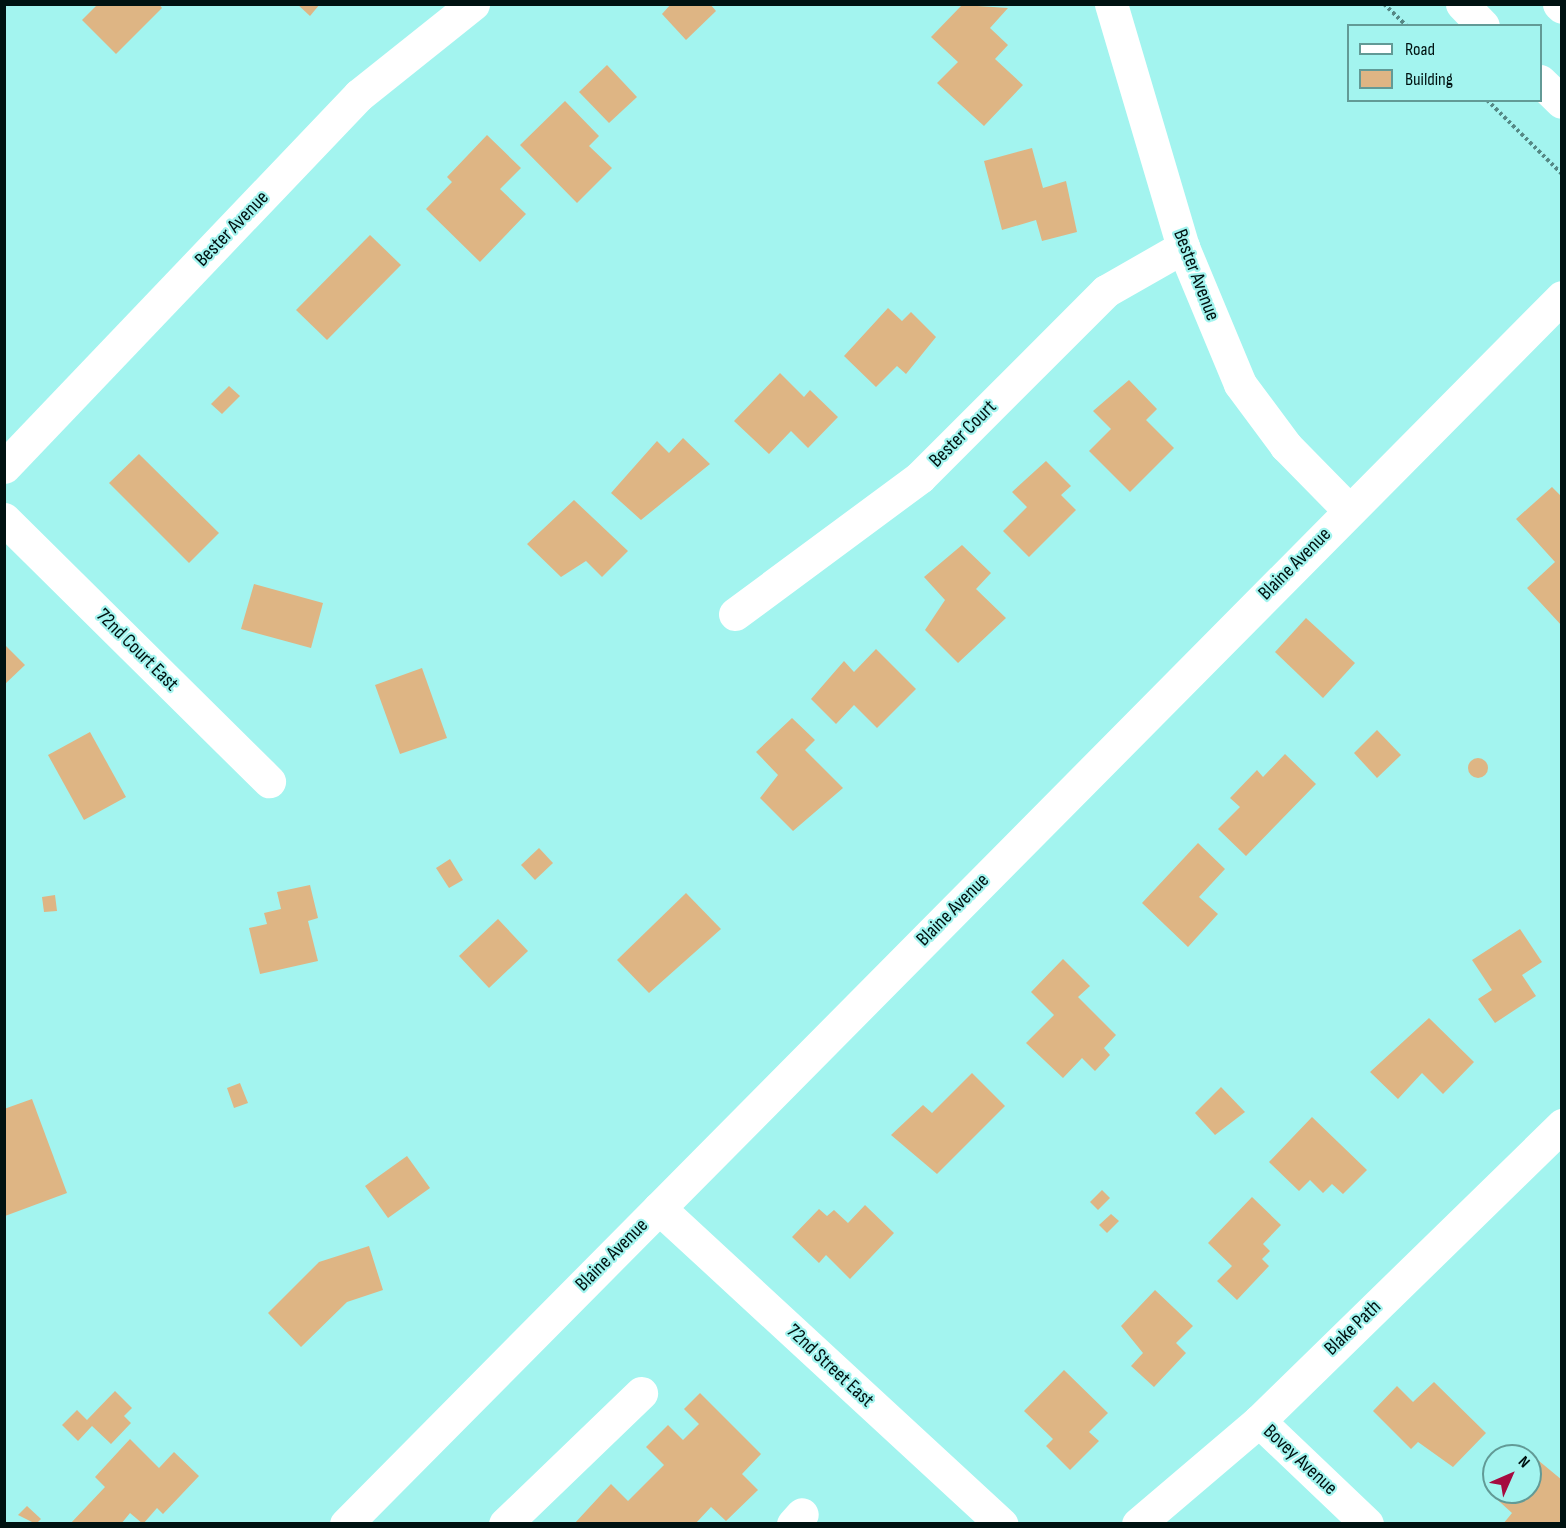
<!DOCTYPE html>
<html>
<head>
<meta charset="utf-8">
<style>
	body { margin:0 }
	#map { position:relative; width:1566px; height:1528px; overflow:hidden; background:#a3f4ef; font-family:"Sofia Sans Condensed",sans-serif }
	div>[style] { position:absolute }
	.building>* { inset:0; background:#deb584 }
	.round { border-radius:50% }
	.path>* { height:4px; margin-top:-2px; transform-origin:0; background:repeating-linear-gradient(90deg,#558885 0 3px,transparent 0 6px) }
	.minor>* { height:33px; margin:-16.5px; padding:0 16.5px; transform-origin:16.5px; border-radius:16.5px; background:#fff }
	.major>* { height:33px; margin:-16.5px; padding:0 16.5px; transform-origin:16.5px; border-radius:16.5px; background:#fff }
	span { translate:-50% -50%; white-space:nowrap; text-align:center; line-height:1.15; -webkit-text-stroke:4.5px #a3f4ef; paint-order:stroke }
	.street-label { font-size:20px; color:#001211 }
	.frame { position:absolute; inset:0; border:6px solid #001211; pointer-events:none }
	.legend { position:absolute; left:1347px; top:24px; width:195px; height:78px; box-sizing:border-box; background:#a3f4ef; border:2px solid #629a96; margin:0; padding:8px 10px; list-style:none; font-size:18px; color:#001211 }
	.legend li { display:flex; align-items:center; gap:12px; height:30px }
	.legend b { width:30px; border:2px solid #629a96 }
	.north { position:absolute; left:1482px; top:1444px; width:60px; height:60px; box-sizing:border-box; background:#a3f4ef; border:2px solid #629a96; border-radius:50%; rotate:45deg; font-size:16px; font-weight:700; line-height:24px; text-align:center; color:#001211 }
	.north::after { content:''; display:block; margin:auto; width:21px; height:27px; background:#a50b40; clip-path:polygon(50% 0,100% 100%,50% 72%,0 100%) }
</style>
</head>
<body>
<div id="map">
	<div class="building">
		<div style="clip-path:polygon(98px 4px,159px 4px,162px 8px,116px 54px,82px 20px)"></div>
		<div style="clip-path:polygon(297px 4px,320px 4px,310px 16px)"></div>
		<div style="clip-path:polygon(671px 4px,710px 4px,716px 11px,686px 40px,662px 14px)"></div>
		<div style="clip-path:polygon(962px 5px,1008px 8px,990px 28px,1008px 45px,995px 59px,1023px 85px,984px 126px,937px 83px,958px 62px,931px 37px)"></div>
		<div style="clip-path:polygon(607px 65px,637px 97px,609px 123px,579px 92px)"></div>
		<div style="clip-path:polygon(565px 101px,599px 136px,589px 146px,612px 168px,577px 203px,520px 145px)"></div>
		<div style="clip-path:polygon(487px 135px,521px 168px,500px 189px,526px 214px,480px 262px,426px 209px,452px 182px,447px 177px)"></div>
		<div style="clip-path:polygon(1032px 148px,1043px 188px,1066px 181px,1077px 232px,1042px 241px,1036px 220px,1002px 230px,984px 161px)"></div>
		<div style="clip-path:polygon(370px 235px,401px 265px,327px 340px,296px 310px)"></div>
		<div style="clip-path:polygon(888px 308px,902px 321px,911px 312px,936px 337px,906px 374px,897px 366px,876px 387px,844px 356px)"></div>
		<div style="clip-path:polygon(780px 373px,804px 397px,810px 390px,838px 417px,808px 448px,791px 431px,769px 454px,734px 421px)"></div>
		<div style="clip-path:polygon(1129px 380px,1157px 409px,1146px 420px,1174px 448px,1130px 492px,1089px 451px,1111px 429px,1093px 411px)"></div>
		<div style="clip-path:polygon(229px 386px,240px 396px,222px 414px,211px 404px)"></div>
		<div style="clip-path:polygon(683px 438px,710px 464px,641px 520px,611px 493px,657px 441px,669px 453px)"></div>
		<div style="clip-path:polygon(139px 454px,219px 533px,189px 563px,109px 483px)"></div>
		<div style="clip-path:polygon(1046px 461px,1071px 486px,1061px 495px,1076px 510px,1029px 557px,1003px 531px,1027px 507px,1012px 492px)"></div>
		<div style="clip-path:polygon(1552px 487px,1562px 497px,1562px 626px,1527px 588px,1555px 562px,1516px 519px)"></div>
		<div style="clip-path:polygon(574px 500px,628px 551px,602px 577px,586px 561px,561px 577px,527px 544px)"></div>
		<div style="clip-path:polygon(962px 545px,991px 573px,976px 589px,1006px 618px,958px 663px,925px 630px,945px 600px,924px 577px)"></div>
		<div style="clip-path:polygon(254px 584px,323px 603px,311px 648px,241px 629px)"></div>
		<div style="clip-path:polygon(1306px 618px,1355px 663px,1323px 698px,1275px 652px)"></div>
		<div style="clip-path:polygon(4px 644px,25px 665px,4px 685px)"></div>
		<div style="clip-path:polygon(876px 649px,916px 689px,877px 728px,854px 705px,836px 724px,811px 699px,844px 661px,854px 672px)"></div>
		<div style="clip-path:polygon(422px 668px,447px 738px,400px 754px,375px 685px)"></div>
		<div style="clip-path:polygon(792px 718px,815px 740px,805px 750px,843px 788px,793px 831px,760px 798px,778px 775px,756px 752px)"></div>
		<div style="clip-path:polygon(1377px 730px,1401px 755px,1377px 778px,1354px 753px)"></div>
		<div style="clip-path:polygon(90px 732px,126px 797px,84px 820px,48px 755px)"></div>
		<div style="clip-path:polygon(1285px 754px,1316px 784px,1246px 856px,1218px 829px,1240px 807px,1230px 798px,1257px 770px,1263px 777px)"></div>
		<div class="round" style="left:1468px;top:758px;width:20px;height:20px"></div>
		<div style="clip-path:polygon(1198px 843px,1225px 869px,1199px 897px,1218px 914px,1188px 947px,1142px 903px)"></div>
		<div style="clip-path:polygon(539px 848px,553px 863px,535px 880px,521px 865px)"></div>
		<div style="clip-path:polygon(450px 859px,463px 880px,449px 888px,436px 868px)"></div>
		<div style="clip-path:polygon(310px 885px,318px 918px,308px 921px,318px 961px,260px 974px,249px 928px,267px 924px,264px 913px,281px 909px,277px 892px)"></div>
		<div style="clip-path:polygon(686px 893px,721px 929px,649px 993px,617px 960px)"></div>
		<div style="clip-path:polygon(55px 895px,57px 911px,44px 912px,42px 897px)"></div>
		<div style="clip-path:polygon(498px 919px,528px 951px,489px 988px,459px 956px)"></div>
		<div style="clip-path:polygon(1520px 929px,1542px 962px,1522px 975px,1536px 996px,1495px 1023px,1478px 999px,1492px 990px,1472px 960px)"></div>
		<div style="clip-path:polygon(1063px 959px,1090px 986px,1078px 997px,1116px 1035px,1104px 1048px,1110px 1055px,1095px 1071px,1082px 1058px,1063px 1078px,1026px 1043px,1054px 1015px,1031px 992px)"></div>
		<div style="clip-path:polygon(1429px 1018px,1474px 1062px,1443px 1094px,1422px 1073px,1398px 1099px,1370px 1072px)"></div>
		<div style="clip-path:polygon(972px 1073px,1005px 1106px,937px 1174px,891px 1135px,923px 1105px,932px 1113px)"></div>
		<div style="clip-path:polygon(240px 1083px,248px 1103px,234px 1108px,227px 1088px)"></div>
		<div style="clip-path:polygon(1221px 1087px,1245px 1112px,1215px 1135px,1195px 1113px)"></div>
		<div style="clip-path:polygon(32px 1099px,67px 1193px,5px 1216px,4px 1109px)"></div>
		<div style="clip-path:polygon(1312px 1117px,1367px 1170px,1343px 1194px,1332px 1184px,1323px 1193px,1310px 1180px,1299px 1191px,1269px 1162px)"></div>
		<div style="clip-path:polygon(407px 1156px,430px 1188px,388px 1218px,365px 1186px)"></div>
		<div style="clip-path:polygon(1102px 1190px,1110px 1198px,1098px 1210px,1090px 1202px)"></div>
		<div style="clip-path:polygon(1252px 1197px,1281px 1225px,1263px 1244px,1270px 1251px,1262px 1259px,1269px 1266px,1237px 1300px,1217px 1281px,1232px 1266px,1208px 1243px)"></div>
		<div style="clip-path:polygon(865px 1205px,894px 1233px,850px 1279px,826px 1255px,819px 1263px,792px 1237px,819px 1209px,827px 1216px,834px 1210px,848px 1223px)"></div>
		<div style="clip-path:polygon(1111px 1214px,1119px 1221px,1107px 1233px,1099px 1225px)"></div>
		<div style="clip-path:polygon(369px 1246px,383px 1290px,347px 1302px,301px 1347px,268px 1313px,319px 1262px)"></div>
		<div style="clip-path:polygon(1155px 1290px,1193px 1326px,1176px 1343px,1186px 1353px,1154px 1387px,1131px 1366px,1143px 1353px,1121px 1326px)"></div>
		<div style="clip-path:polygon(1064px 1370px,1108px 1413px,1089px 1432px,1099px 1441px,1070px 1470px,1046px 1446px,1053px 1439px,1024px 1411px)"></div>
		<div style="clip-path:polygon(1434px 1382px,1486px 1433px,1453px 1467px,1418px 1442px,1411px 1449px,1373px 1411px,1397px 1386px,1413px 1402px)"></div>
		<div style="clip-path:polygon(115px 1391px,132px 1408px,124px 1416px,131px 1423px,111px 1444px,92px 1426px,78px 1441px,62px 1425px,77px 1410px,87px 1420px)"></div>
		<div style="clip-path:polygon(700px 1393px,761px 1454px,742px 1474px,758px 1490px,726px 1521px,711px 1507px,695px 1524px,574px 1524px,611px 1484px,628px 1501px,664px 1465px,646px 1447px,668px 1425px,683px 1440px,699px 1424px,684px 1409px)"></div>
		<div style="clip-path:polygon(130px 1439px,159px 1468px,174px 1452px,199px 1476px,163px 1514px,157px 1508px,143px 1524px,130px 1513px,121px 1524px,70px 1524px,105px 1487px,95px 1477px)"></div>
		<div style="clip-path:polygon(1533px 1456px,1562px 1480px,1562px 1519px,1558px 1524px,1503px 1524px,1512px 1513px,1490px 1493px,1494px 1488px,1530px 1492px)"></div>
		<div style="clip-path:polygon(27px 1506px,41px 1519px,36px 1524px,18px 1515px)"></div>
	</div>
	<div class="path">
		<div style="left:1384px;top:4px;width:32px;rotate:44deg"></div>
		<div style="left:1487px;top:100px;width:105px;rotate:44.6deg"></div>
	</div>
	<div class="minor">
		<div style="left:1111px;top:4px;width:253px;rotate:73.5deg"></div>
		<div style="left:1183px;top:247px;width:148px;rotate:67.4deg"></div>
		<div style="left:1240px;top:384px;width:77px;rotate:53.4deg"></div>
		<div style="left:1286px;top:446px;width:90px;rotate:45.5deg"></div>
		<div style="left:4px;top:467px;width:514px;rotate:-46.34deg"></div>
		<div style="left:359px;top:95px;width:146px;rotate:-38.6deg"></div>
		<div style="left:4px;top:519px;width:373px;rotate:44.7deg"></div>
		<div style="left:735px;top:614px;width:230px;rotate:-36.5deg"></div>
		<div style="left:920px;top:477px;width:263px;rotate:-45deg"></div>
		<div style="left:1106px;top:291px;width:89px;rotate:-29.7deg"></div>
		<div style="left:659px;top:1208px;width:466px;rotate:42.7deg"></div>
		<div style="left:1259px;top:1421px;width:149px;rotate:43.6deg"></div>
		<div style="left:346px;top:1524px;width:1727px;rotate:-45.26deg"></div>
		<div style="left:505px;top:1524px;width:189px;rotate:-43.9deg"></div>
		<div style="left:793px;top:1524px;width:13px;rotate:-48deg"></div>
		<div style="left:1138px;top:1524px;width:159px;rotate:-40.4deg"></div>
		<div style="left:1259px;top:1421px;width:424px;rotate:-44.3deg"></div>
	</div>
	<div class="major">
		<div style="left:1462px;top:4px;width:30px;rotate:46deg"></div>
		<div style="left:1559px;top:4px;width:4px;rotate:45deg"></div>
		<div style="left:1540px;top:81px;width:30px;rotate:44deg"></div>
	</div>
	<div class="street-label">
		<span style="left:232px;top:229px;rotate:-46deg">Bester Avenue</span>
		<span style="left:1196px;top:275px;rotate:69deg">Bester Avenue</span>
		<span style="left:963px;top:434px;rotate:-45deg">Bester Court</span>
		<span style="left:1295px;top:564px;rotate:-45deg">Blaine Avenue</span>
		<span style="left:137px;top:650px;rotate:45deg">72nd Court East</span>
		<span style="left:953px;top:910px;rotate:-45deg">Blaine Avenue</span>
		<span style="left:612px;top:1255px;rotate:-45deg">Blaine Avenue</span>
		<span style="left:1353px;top:1328px;rotate:-44deg">Blake Path</span>
		<span style="left:830px;top:1366px;rotate:43deg">72nd Street East</span>
		<span style="left:1300px;top:1460px;rotate:43deg">Bovey Avenue</span>
	</div>
	<div class="frame"></div>
	<ul class="legend">
	<li><b style="height:8px;background:#fff"></b>Road</li>
	<li><b style="height:16px;background:#deb584"></b>Building</li>
	</ul>
	<div class="north">N</div>
</div>
</body>
</html>
